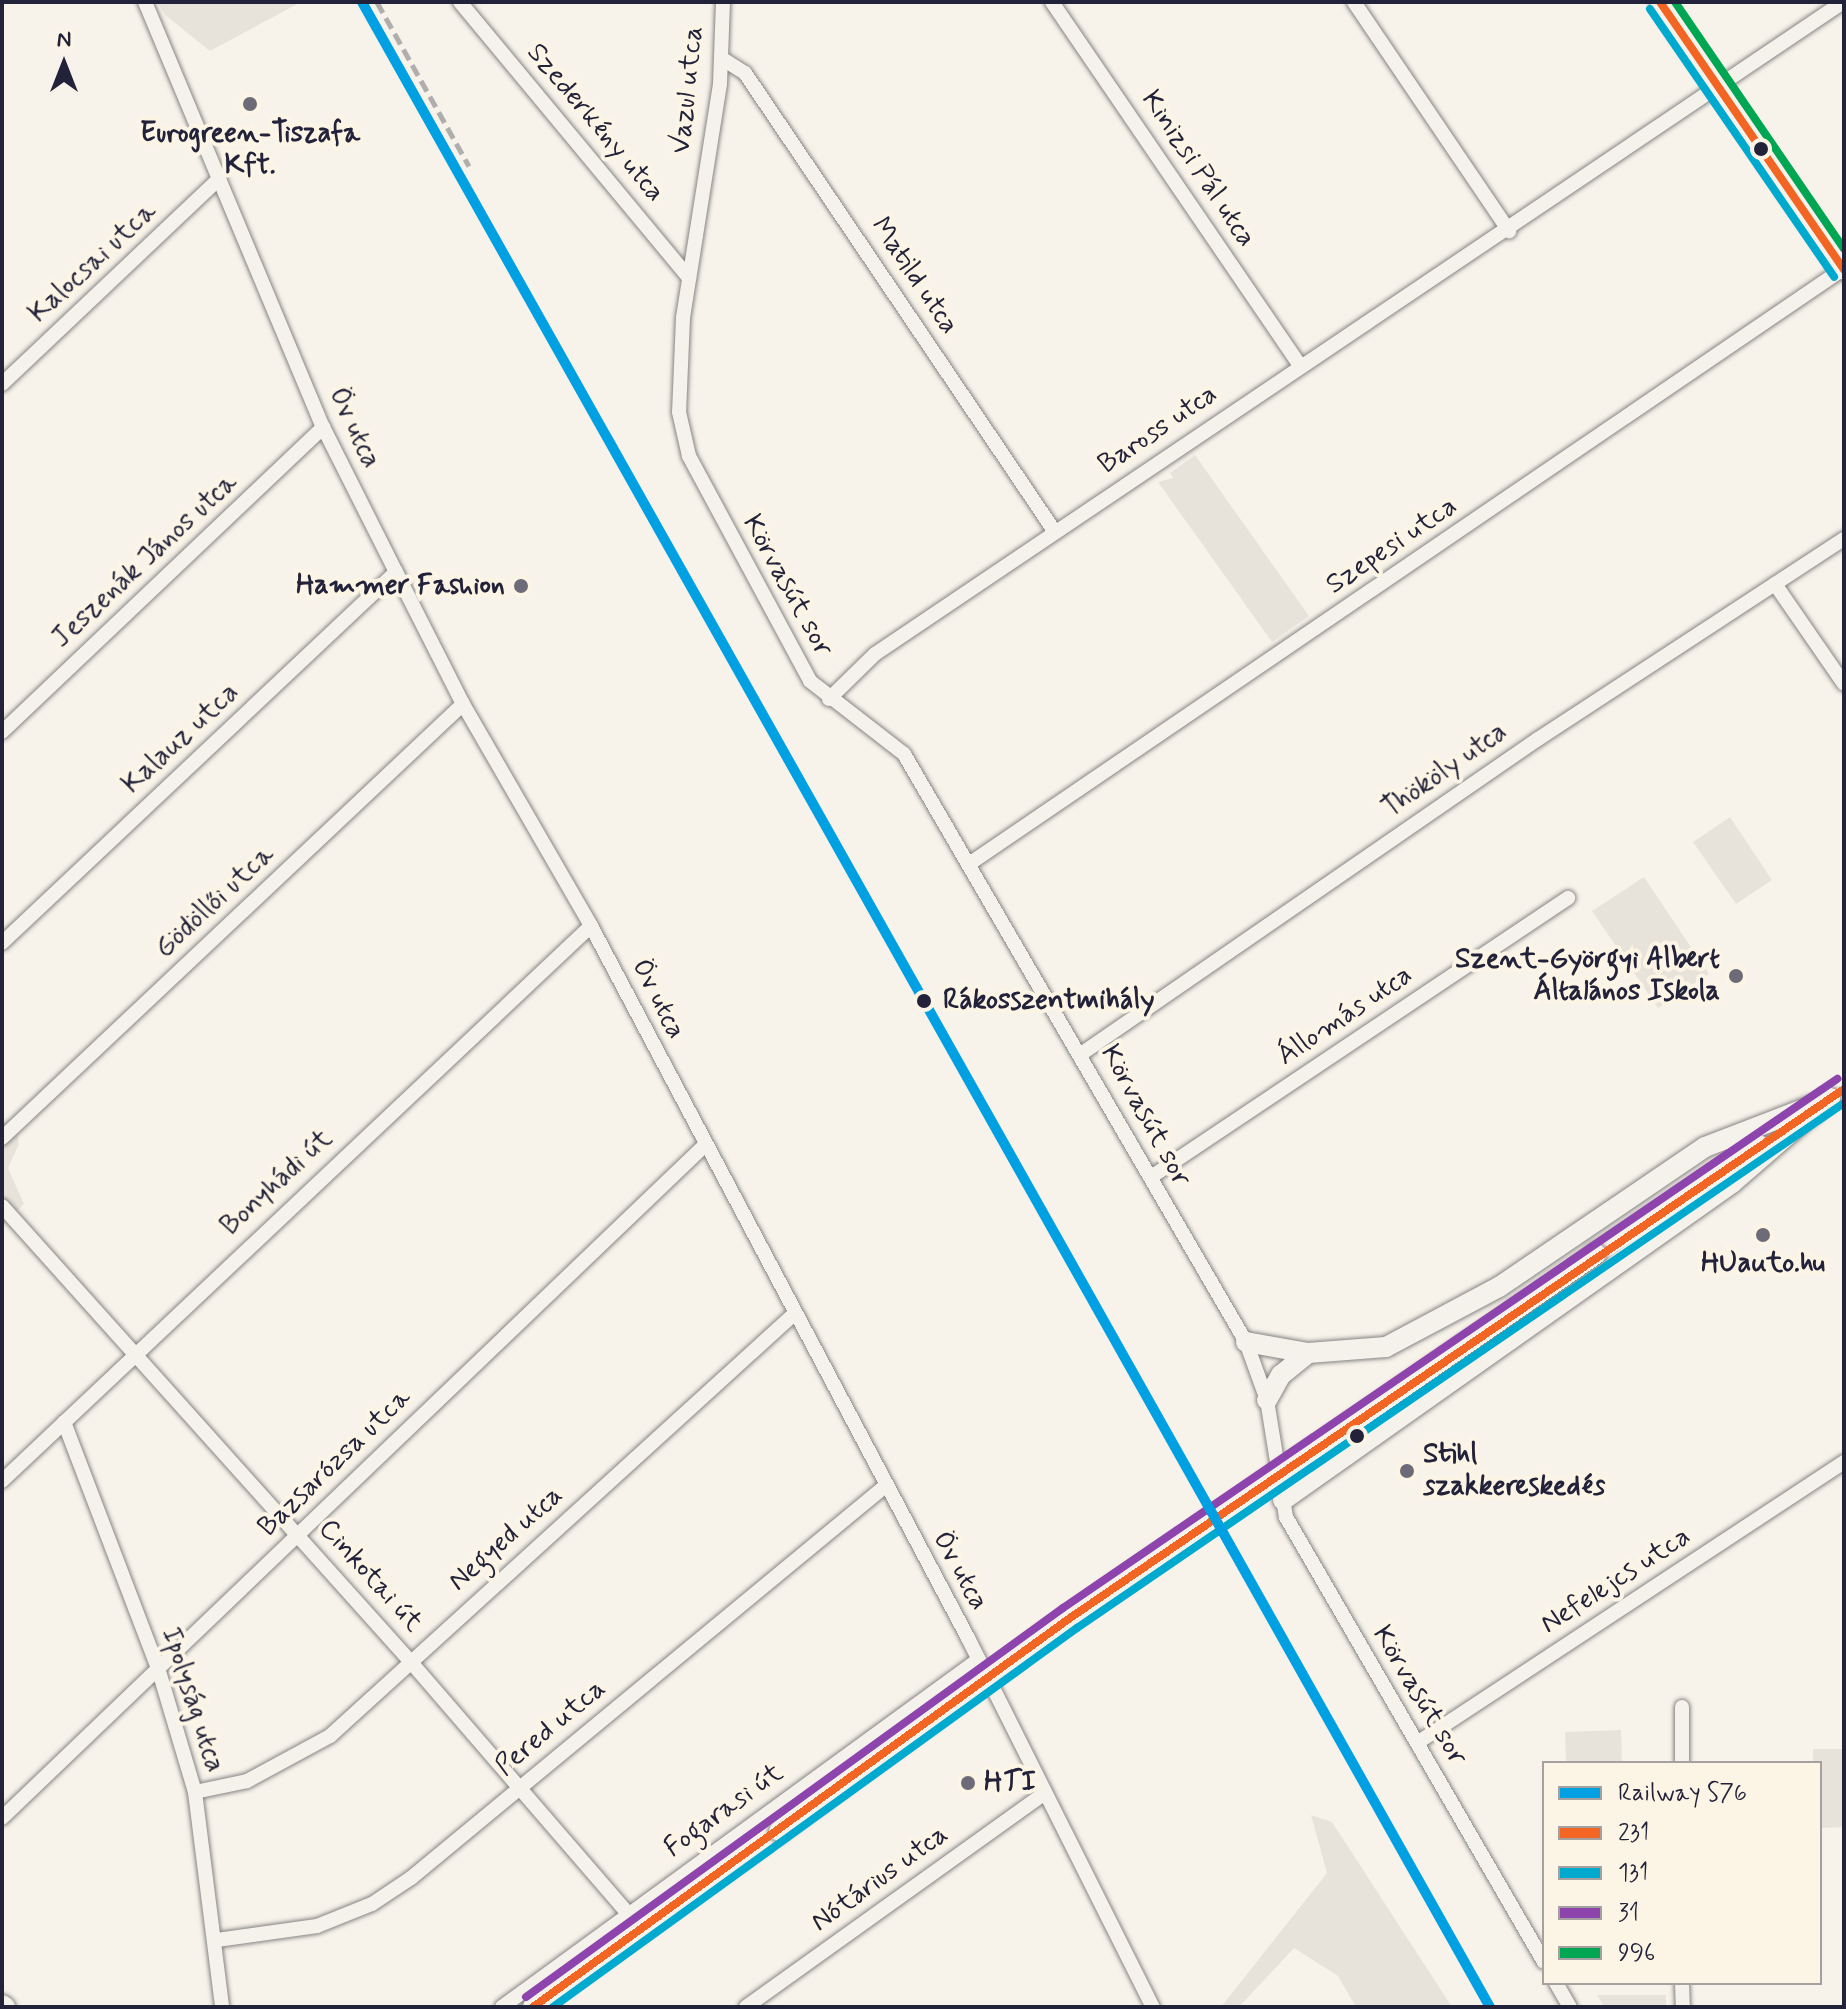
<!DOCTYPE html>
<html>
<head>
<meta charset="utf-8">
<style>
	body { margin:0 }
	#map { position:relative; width:1846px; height:2009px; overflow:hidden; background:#f7f3ea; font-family:Mynerve,sans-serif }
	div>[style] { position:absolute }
	.green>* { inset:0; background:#e8e3da }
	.roads { filter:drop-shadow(0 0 2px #868485) drop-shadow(0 0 2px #868485) }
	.street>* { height:14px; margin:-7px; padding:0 7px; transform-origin:7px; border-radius:7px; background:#f5f2ec }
	.secondary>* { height:20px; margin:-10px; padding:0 10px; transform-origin:10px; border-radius:10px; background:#f5f2ec }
	.rail>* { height:5px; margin-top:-2.5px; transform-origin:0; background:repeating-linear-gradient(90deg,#b0aead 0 12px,transparent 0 18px) }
	.bridges { filter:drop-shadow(0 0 2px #868485) drop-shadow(0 0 2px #868485) }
	.secondary-bridge>* { height:20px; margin:-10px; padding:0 10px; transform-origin:10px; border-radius:10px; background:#f5f2ec }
	.bus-1>* { height:8px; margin:-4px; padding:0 4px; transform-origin:4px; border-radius:4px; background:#f26522 }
	.bus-2>* { height:8px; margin:-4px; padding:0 4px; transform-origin:4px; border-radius:4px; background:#00a9ce }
	.bus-3>* { height:8px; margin:-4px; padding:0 4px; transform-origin:4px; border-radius:4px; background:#8e44ad }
	.bus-4>* { height:8px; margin:-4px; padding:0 4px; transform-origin:4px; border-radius:4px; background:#00a651 }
	.rail-1>* { height:10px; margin:-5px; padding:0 5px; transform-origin:5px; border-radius:5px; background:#00a0e3 }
	.dots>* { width:22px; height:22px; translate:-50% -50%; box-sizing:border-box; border:4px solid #fcf5e5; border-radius:50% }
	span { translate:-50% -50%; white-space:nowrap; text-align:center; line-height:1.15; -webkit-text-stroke:8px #fcf5e5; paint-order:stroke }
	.street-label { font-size:28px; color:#22223b }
	.poi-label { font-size:28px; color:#22223b; font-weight:700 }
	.right { translate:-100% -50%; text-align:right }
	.left { translate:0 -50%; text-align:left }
	.stop-label { font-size:28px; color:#22223b; font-weight:700 }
	.frame { position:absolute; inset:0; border:4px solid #22223b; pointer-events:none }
	.legend { position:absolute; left:1542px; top:1761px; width:280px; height:224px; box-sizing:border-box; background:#fcf5e5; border:2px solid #a5a1a1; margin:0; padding:10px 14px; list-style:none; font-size:24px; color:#22223b }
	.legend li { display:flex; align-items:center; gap:16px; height:40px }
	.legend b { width:40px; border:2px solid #a5a1a1 }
	.north { position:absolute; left:24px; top:24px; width:80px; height:80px; -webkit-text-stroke:6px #fcf5e5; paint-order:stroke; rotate:0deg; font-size:22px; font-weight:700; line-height:32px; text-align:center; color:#22223b }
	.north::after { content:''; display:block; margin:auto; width:28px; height:36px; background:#22223b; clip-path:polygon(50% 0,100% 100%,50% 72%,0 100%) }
</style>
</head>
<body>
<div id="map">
	<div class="green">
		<div style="clip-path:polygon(157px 2px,301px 2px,210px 51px,165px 15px)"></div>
		<div style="clip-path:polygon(1195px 455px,1309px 616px,1272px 642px,1158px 482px,1173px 478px,1170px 473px)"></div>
		<div style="clip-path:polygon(1730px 817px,1772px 880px,1736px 904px,1693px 842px)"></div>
		<div style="clip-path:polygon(1644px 877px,1709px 974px,1658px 1008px,1592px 911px)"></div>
		<div style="clip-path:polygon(2px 1120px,17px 1132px,19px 1144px,8px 1168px,24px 1204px,2px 1226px)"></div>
		<div style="clip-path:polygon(1621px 1730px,1622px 1763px,1566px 1763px,1565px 1732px)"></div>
		<div style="clip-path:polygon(1813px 1749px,1844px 1749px,1844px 1827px,1820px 1828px,1820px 1763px,1813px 1763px)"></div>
		<div style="clip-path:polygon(1311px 1815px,1332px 1822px,1452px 2007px,1356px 2007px,1338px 1976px,1294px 1948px,1239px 2007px,1221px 2007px,1327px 1873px)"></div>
		<div style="clip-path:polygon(1597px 1995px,1666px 1995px,1666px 2007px,1604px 2007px)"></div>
	</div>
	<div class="roads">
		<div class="street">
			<div style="left:145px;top:2px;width:461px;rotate:67.3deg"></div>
			<div style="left:323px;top:427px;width:162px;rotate:63.3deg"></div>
			<div style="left:396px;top:572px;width:148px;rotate:63.1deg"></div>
			<div style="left:463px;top:704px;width:256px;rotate:60deg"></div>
			<div style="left:591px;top:926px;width:806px;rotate:62.1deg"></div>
			<div style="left:968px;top:1638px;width:413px;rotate:63.4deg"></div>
			<div style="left:460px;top:2px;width:359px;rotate:50.3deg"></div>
			<div style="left:723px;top:2px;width:82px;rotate:92.1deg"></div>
			<div style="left:720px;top:84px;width:237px;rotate:99deg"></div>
			<div style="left:683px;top:318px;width:94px;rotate:92.4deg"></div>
			<div style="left:679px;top:412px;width:45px;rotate:77.2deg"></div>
			<div style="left:689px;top:456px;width:255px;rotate:61.7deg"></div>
			<div style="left:810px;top:681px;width:119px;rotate:37.8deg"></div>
			<div style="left:904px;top:754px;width:680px;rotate:59.82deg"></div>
			<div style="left:1246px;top:1342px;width:62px;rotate:70.1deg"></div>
			<div style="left:1267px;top:1400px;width:119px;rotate:80.8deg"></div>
			<div style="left:1286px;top:1517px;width:514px;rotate:59.9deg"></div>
			<div style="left:1052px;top:2px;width:440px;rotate:55.7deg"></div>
			<div style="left:1354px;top:2px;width:277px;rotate:55.9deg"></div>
			<div style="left:721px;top:58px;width:28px;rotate:32deg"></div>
			<div style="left:745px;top:73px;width:554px;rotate:55.97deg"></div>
			<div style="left:2px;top:384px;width:299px;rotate:-43.4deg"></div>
			<div style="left:1775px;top:584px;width:121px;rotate:55.4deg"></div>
			<div style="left:829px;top:699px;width:64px;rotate:-44.4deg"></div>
			<div style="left:875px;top:654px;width:1167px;rotate:-33.96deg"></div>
			<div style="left:2px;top:732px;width:443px;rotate:-43.5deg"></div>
			<div style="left:969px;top:864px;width:1057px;rotate:-34.25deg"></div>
			<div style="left:2px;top:943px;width:541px;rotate:-43.28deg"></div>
			<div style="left:1081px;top:1054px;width:555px;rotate:-34.58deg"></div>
			<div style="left:1538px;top:739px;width:366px;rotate:-33.2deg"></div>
			<div style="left:2px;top:1138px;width:633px;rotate:-43.27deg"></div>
			<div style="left:1151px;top:1177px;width:502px;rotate:-33.79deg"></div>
			<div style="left:2px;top:1206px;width:611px;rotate:48.12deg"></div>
			<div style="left:410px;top:1661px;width:335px;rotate:49.2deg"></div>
			<div style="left:64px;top:1422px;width:263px;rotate:69.1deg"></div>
			<div style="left:158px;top:1668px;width:129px;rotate:73.4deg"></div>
			<div style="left:195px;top:1792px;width:217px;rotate:82.8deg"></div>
			<div style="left:2px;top:1481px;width:809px;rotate:-43.3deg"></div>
			<div style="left:1682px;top:1707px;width:56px;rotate:90deg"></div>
			<div style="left:1417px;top:1743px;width:511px;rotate:-33.35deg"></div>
			<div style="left:195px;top:1792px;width:53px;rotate:-11.9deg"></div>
			<div style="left:247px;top:1781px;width:94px;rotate:-28.5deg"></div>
			<div style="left:330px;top:1736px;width:626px;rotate:-42.28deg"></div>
			<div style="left:2px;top:1818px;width:972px;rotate:-43.75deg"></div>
			<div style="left:217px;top:1940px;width:101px;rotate:-8deg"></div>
			<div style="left:317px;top:1926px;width:59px;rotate:-21.8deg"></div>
			<div style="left:372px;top:1904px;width:47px;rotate:-33.7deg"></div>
			<div style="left:411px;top:1878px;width:614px;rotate:-39.58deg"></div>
			<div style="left:1556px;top:1983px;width:28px;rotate:60deg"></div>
			<div style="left:1682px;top:1983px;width:24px;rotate:88deg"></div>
			<div style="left:502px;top:2007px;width:590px;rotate:-36.11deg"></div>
			<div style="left:746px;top:2007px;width:365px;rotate:-35.6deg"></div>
		</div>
		<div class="secondary">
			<div style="left:1660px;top:2px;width:325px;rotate:55.5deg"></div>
			<div style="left:1596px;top:1254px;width:196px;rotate:-33.8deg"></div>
			<div style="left:1246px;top:1342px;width:63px;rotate:10.1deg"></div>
			<div style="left:1308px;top:1353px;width:78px;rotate:-4.4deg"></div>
			<div style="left:1386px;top:1347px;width:128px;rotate:-28deg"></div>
			<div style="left:1499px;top:1287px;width:249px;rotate:-34.2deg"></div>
			<div style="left:1705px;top:1147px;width:114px;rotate:-21.1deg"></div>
			<div style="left:1267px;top:1400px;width:29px;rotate:-61deg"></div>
			<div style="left:1281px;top:1375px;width:35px;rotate:-39deg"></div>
			<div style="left:1283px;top:1500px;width:550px;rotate:-35.22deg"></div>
			<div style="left:1732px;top:1183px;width:130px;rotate:-40.9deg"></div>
			<div style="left:2px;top:2005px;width:4px;rotate:34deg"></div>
			<div style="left:533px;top:2007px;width:302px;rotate:-35.6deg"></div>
		</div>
	</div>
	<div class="rail">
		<div style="left:377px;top:2px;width:188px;rotate:60.7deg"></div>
	</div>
	<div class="bridges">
		<div class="secondary-bridge">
			<div style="left:779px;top:1831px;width:361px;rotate:-36.2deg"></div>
			<div style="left:1070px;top:1618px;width:640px;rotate:-34.68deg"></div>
		</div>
	</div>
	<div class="bus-1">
		<div style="left:1660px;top:2px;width:325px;rotate:55.5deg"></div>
		<div style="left:533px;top:2007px;width:663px;rotate:-35.92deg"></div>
		<div style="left:1070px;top:1618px;width:938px;rotate:-34.35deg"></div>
	</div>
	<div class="bus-2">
		<div style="left:1650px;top:9px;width:325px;rotate:55.5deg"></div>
		<div style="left:553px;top:2007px;width:647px;rotate:-35.88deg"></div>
		<div style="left:1077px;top:1628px;width:929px;rotate:-34.39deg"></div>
	</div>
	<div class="bus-3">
		<div style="left:526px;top:1997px;width:663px;rotate:-35.92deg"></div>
		<div style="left:1063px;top:1608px;width:938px;rotate:-34.35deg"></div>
	</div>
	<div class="bus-4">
		<div style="left:1675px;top:2px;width:299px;rotate:55.6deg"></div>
	</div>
	<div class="rail-1">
		<div style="left:362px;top:2px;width:2301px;rotate:60.64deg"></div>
	</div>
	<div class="dots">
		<div style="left:250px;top:104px;background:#6d6b78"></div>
		<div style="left:1761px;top:149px;background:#22223b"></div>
		<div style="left:521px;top:586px;background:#6d6b78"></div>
		<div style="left:1736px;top:976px;background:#6d6b78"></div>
		<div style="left:924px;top:1001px;background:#22223b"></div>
		<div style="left:1763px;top:1235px;background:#6d6b78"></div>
		<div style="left:1357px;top:1436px;background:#22223b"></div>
		<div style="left:1407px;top:1471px;background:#6d6b78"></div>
		<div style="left:968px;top:1783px;background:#6d6b78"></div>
	</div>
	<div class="street-label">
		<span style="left:688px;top:90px;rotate:-84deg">Vazul utca</span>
		<span style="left:595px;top:123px;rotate:50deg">Szederkény utca</span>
		<span style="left:1198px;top:169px;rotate:56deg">Kinizsi Pál utca</span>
		<span style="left:93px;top:263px;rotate:-43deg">Kalocsai utca</span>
		<span style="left:914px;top:276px;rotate:56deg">Matild utca</span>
		<span style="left:354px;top:428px;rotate:65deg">Öv utca</span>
		<span style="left:1158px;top:430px;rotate:-34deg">Baross utca</span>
		<span style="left:1392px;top:546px;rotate:-34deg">Szepesi utca</span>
		<span style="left:145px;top:561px;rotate:-43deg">Jeszenák János utca</span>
		<span style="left:787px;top:586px;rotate:61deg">Körvasút sor</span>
		<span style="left:181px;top:739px;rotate:-43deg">Kalauz utca</span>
		<span style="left:1445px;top:771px;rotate:-35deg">Thököly utca</span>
		<span style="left:215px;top:902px;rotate:-43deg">Gödöllői utca</span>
		<span style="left:658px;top:999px;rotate:63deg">Öv utca</span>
		<span style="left:1345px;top:1016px;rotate:-34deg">Állomás utca</span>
		<span style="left:1145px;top:1116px;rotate:61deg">Körvasút sor</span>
		<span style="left:277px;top:1183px;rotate:-43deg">Bonyhádi út</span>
		<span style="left:335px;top:1463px;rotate:-44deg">Bazsarózsa utca</span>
		<span style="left:506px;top:1539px;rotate:-42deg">Negyed utca</span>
		<span style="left:960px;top:1571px;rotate:61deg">Öv utca</span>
		<span style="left:370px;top:1576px;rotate:48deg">Cinkotai út</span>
		<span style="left:1616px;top:1581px;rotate:-33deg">Nefelejcs utca</span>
		<span style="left:1419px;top:1696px;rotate:59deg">Körvasút sor</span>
		<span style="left:192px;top:1700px;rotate:72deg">Ipolyság utca</span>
		<span style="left:551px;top:1728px;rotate:-40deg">Pered utca</span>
		<span style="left:724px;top:1811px;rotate:-36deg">Fogarasi út</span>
		<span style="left:880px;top:1879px;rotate:-36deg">Nótárius utca</span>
	</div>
	<div class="poi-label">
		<span style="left:250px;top:150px">Eurogreen-Tiszafa<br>Kft.</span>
		<span class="right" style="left:505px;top:586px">Hammer Fashion</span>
		<span class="right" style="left:1720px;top:976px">Szent-Györgyi Albert<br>Általános Iskola</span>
		<span style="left:1763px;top:1264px">HUauto.hu</span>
		<span class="left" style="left:1423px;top:1471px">Stihl<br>szakkereskedés</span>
		<span class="left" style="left:984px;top:1783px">HTI</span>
	</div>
	<div class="stop-label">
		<span class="left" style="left:943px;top:1001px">Rákosszentmihály</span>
	</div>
	<div class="frame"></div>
	<ul class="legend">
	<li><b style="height:10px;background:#00a0e3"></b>Railway S76</li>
	<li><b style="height:10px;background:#f26522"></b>231</li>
	<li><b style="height:10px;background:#00a9ce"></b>131</li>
	<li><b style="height:10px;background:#8e44ad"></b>31</li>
	<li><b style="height:10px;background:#00a651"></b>996</li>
	</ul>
	<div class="north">N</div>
</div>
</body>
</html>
